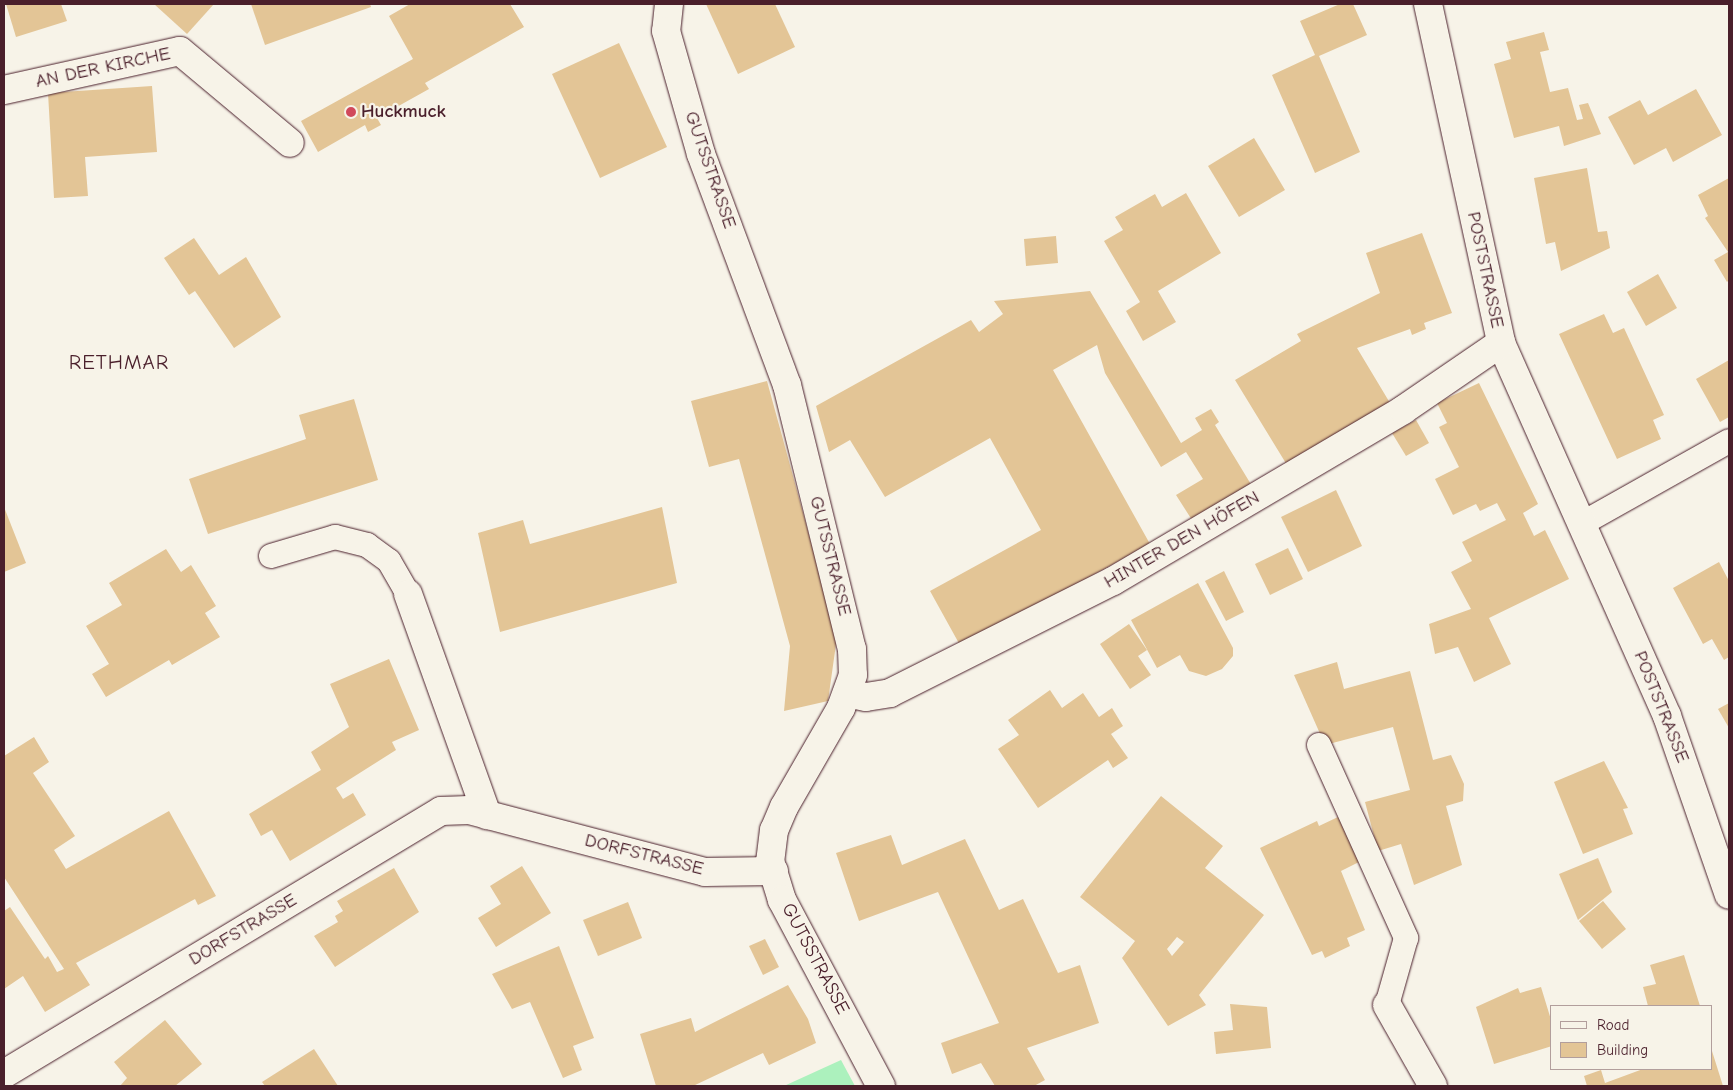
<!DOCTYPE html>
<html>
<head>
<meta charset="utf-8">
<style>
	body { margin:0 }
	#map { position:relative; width:1733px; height:1090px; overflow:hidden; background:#f7f3e8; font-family:"Comic Neue",sans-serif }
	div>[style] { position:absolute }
	.green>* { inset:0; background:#acf1bd }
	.building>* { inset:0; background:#e3c596 }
	.roads { filter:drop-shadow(0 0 1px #4a1f2b) drop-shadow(0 0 1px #4a1f2b) }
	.lane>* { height:24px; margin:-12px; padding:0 12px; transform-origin:12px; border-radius:12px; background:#f7f3e8 }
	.street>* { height:28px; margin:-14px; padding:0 14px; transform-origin:14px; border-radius:14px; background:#f7f3e8 }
	.dots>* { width:14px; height:14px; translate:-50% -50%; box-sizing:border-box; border:2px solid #f7f3e8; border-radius:50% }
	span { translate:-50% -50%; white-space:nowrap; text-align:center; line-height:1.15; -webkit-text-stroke:4.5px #f7f3e8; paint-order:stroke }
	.street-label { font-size:19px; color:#4a1f2b }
	.poi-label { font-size:19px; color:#4a1f2b; font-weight:700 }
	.left { translate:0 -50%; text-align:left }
	.quarter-label { font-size:21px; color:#4a1f2b; letter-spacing:1px }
	.frame { position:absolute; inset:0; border:5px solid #4a1f2b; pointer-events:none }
	.legend { position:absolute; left:1550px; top:1005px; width:162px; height:65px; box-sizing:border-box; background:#f7f3e8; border:1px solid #b29e9c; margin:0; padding:6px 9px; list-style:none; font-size:15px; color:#4a1f2b }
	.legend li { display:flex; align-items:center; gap:10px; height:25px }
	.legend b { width:25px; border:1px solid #b29e9c }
</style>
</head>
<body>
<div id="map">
	<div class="green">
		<div style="clip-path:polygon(841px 1060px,855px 1086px,784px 1086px)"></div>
	</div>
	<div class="building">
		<div style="clip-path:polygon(6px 4px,61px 4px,67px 21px,16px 37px)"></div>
		<div style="clip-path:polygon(154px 4px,214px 4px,187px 34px)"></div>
		<div style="clip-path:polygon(251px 4px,370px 4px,371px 7px,265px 45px)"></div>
		<div style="clip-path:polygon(410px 4px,510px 4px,524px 27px,425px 83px,429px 89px,377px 118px,381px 125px,368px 132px,365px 125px,318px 152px,301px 121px,413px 59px,389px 16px)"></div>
		<div style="clip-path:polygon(706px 4px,775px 4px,795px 47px,738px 74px)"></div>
		<div style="clip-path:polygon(1340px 4px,1353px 4px,1367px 35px,1319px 56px,1360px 152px,1315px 173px,1272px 75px,1315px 55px,1300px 21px)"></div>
		<div style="clip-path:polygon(1544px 32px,1549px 50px,1540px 52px,1550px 92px,1568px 88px,1577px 120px,1583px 119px,1579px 105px,1588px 103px,1601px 134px,1564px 146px,1559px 126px,1514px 138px,1494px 64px,1511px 59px,1506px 42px)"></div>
		<div style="clip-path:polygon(619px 43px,667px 147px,600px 178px,552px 74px)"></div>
		<div style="clip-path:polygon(152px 86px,157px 152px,85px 157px,88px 196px,54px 198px,48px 93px)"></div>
		<div style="clip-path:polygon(1696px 89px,1722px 135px,1673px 162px,1666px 148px,1634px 165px,1608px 117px,1640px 100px,1648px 115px)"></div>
		<div style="clip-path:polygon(1254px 138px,1285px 190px,1239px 217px,1208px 166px)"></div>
		<div style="clip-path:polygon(1587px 168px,1598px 232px,1607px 231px,1610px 248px,1561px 271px,1555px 242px,1546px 244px,1534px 178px)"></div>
		<div style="clip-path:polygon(1729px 178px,1729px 280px,1727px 282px,1714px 260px,1728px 252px,1705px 218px,1708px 216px,1698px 195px)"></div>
		<div style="clip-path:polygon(1186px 193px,1221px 253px,1158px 291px,1176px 322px,1143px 341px,1126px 311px,1140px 302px,1104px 241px,1123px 230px,1115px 217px,1155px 194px,1162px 207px)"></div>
		<div style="clip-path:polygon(1422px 233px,1452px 313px,1424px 323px,1426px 329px,1412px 335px,1410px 329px,1357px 348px,1390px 403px,1287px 465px,1235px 380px,1301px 341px,1297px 334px,1380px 293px,1366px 253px)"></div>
		<div style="clip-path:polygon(1056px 236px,1058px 263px,1026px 266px,1024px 239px)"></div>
		<div style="clip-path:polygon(194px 238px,219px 275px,246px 257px,281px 317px,234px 348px,195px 291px,189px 295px,164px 258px)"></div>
		<div style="clip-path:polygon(1658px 274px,1677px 308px,1646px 326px,1627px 292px)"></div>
		<div style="clip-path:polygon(1090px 291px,1181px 443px,1202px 430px,1195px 418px,1211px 409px,1219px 422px,1215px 425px,1252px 486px,1192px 520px,1176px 495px,1203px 479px,1186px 452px,1161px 467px,1105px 373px,1097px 345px,1053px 370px,1150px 544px,961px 647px,930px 591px,1041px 530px,990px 438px,885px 497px,850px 440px,829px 452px,816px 406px,971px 320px,979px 332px,1003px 314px,994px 301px)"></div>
		<div style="clip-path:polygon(1604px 314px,1613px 333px,1624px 328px,1664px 415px,1653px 420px,1661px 439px,1617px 459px,1559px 334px)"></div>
		<div style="clip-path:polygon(1729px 360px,1729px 417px,1720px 422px,1696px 379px)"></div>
		<div style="clip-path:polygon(767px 381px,837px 637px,828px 701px,784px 711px,790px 646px,739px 459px,709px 467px,691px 401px)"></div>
		<div style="clip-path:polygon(1479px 383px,1538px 504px,1523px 513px,1534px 536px,1545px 530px,1569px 579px,1489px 618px,1511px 664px,1474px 682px,1458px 647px,1435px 654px,1429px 624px,1471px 609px,1451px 572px,1472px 561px,1462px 542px,1506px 520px,1497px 503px,1480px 511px,1476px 504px,1453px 515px,1435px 479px,1459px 467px,1439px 427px,1447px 423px,1437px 403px)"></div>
		<div style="clip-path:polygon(354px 399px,378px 480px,208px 534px,189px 479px,306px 439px,299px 415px)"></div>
		<div style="clip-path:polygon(1416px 420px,1429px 443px,1406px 456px,1392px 433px)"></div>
		<div style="clip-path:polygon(1336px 490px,1362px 546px,1308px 572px,1281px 517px)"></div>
		<div style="clip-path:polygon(4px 507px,26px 563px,4px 572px)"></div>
		<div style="clip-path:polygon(662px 507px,677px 583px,500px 632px,478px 533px,523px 520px,530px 544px)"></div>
		<div style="clip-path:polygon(1288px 548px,1303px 579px,1270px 595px,1255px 564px)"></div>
		<div style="clip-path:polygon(166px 549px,181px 572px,191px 565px,216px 606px,205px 613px,220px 637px,172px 665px,169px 660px,106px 697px,92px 674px,109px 664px,86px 626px,122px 605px,109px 583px)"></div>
		<div style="clip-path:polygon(1719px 562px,1729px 581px,1729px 657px,1724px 660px,1712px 639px,1703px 644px,1673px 588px)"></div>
		<div style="clip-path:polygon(1224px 571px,1244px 612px,1226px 621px,1205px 581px)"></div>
		<div style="clip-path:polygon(1198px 583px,1233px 648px,1233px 656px,1222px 669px,1206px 676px,1189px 671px,1180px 655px,1157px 668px,1131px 620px)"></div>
		<div style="clip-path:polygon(1129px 624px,1147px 650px,1138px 656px,1151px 675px,1130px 689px,1100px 644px)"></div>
		<div style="clip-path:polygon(389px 659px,419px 730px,392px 742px,396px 750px,336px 788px,343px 799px,353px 793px,366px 815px,290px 861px,272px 830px,261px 836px,249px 814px,321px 770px,311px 752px,349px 727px,330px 684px)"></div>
		<div style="clip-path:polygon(1337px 662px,1344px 689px,1410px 671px,1433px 760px,1451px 755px,1464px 784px,1463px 801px,1446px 806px,1462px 865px,1414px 885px,1401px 844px,1378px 851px,1365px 802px,1410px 790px,1393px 727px,1325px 745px,1294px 675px)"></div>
		<div style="clip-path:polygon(1050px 690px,1062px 708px,1083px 693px,1099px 717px,1112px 708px,1123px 726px,1111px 734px,1128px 758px,1113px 768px,1108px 760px,1038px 808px,998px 749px,1019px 735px,1008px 720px)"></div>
		<div style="clip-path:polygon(1729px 703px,1729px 728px,1718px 709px)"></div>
		<div style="clip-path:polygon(34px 737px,49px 762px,33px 773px,75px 836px,54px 850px,66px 869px,169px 811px,216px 896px,198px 905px,195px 899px,76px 963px,90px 985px,45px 1012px,23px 976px,4px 989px,4px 911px,10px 907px,45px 959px,48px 956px,57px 972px,64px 969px,4px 877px,4px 756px)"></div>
		<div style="clip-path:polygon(1604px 761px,1628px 808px,1623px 809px,1633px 834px,1583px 854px,1554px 782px)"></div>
		<div style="clip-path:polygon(evenodd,1161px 796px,1223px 846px,1205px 868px,1264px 915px,1199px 995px,1206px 1005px,1168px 1026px,1122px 958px,1135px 941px,1080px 897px,1161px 796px,1177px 937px,1184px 942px,1172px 956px,1167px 949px,1177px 937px)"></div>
		<div style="clip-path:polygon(1338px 817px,1359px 862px,1341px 871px,1365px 930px,1347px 938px,1350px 946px,1325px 958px,1322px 951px,1312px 955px,1260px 848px,1317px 821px,1319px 826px)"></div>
		<div style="clip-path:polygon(891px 835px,902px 865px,965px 839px,999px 910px,1023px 899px,1058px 973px,1080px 965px,1099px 1023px,1027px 1048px,1045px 1080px,1034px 1086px,995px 1086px,981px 1063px,952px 1074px,941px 1043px,999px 1023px,938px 892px,859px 921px,836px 853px)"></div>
		<div style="clip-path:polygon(1598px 858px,1612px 892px,1578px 920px,1559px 874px)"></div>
		<div style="clip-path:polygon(522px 866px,551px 913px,496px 947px,478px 918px,501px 904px,490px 886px)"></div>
		<div style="clip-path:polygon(394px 868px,419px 912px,335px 967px,314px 936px,338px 922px,335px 916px,343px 911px,337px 901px)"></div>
		<div style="clip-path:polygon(1603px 901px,1626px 929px,1602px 949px,1579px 921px)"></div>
		<div style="clip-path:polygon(628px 902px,642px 938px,598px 956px,583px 920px)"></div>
		<div style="clip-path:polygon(765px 939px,779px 967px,763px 975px,749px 946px)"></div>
		<div style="clip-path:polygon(559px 946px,594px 1038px,573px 1046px,582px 1070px,563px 1078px,530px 1002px,512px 1009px,492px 974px)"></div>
		<div style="clip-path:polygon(1684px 955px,1700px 1006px,1648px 1006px,1643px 987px,1656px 984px,1650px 965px)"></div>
		<div style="clip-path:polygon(788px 985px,808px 1019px,816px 1043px,769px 1065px,763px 1053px,693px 1086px,656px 1086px,640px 1034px,691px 1018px,695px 1032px)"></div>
		<div style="clip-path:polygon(1541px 987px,1552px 1023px,1552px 1046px,1494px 1064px,1476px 1007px,1518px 988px,1520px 993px)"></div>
		<div style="clip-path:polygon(1230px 1004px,1267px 1007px,1271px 1048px,1216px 1054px,1214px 1032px,1233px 1030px)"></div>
		<div style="clip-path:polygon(165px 1020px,202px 1064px,175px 1086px,120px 1086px,127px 1078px,114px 1062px)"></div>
		<div style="clip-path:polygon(314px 1049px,338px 1086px,265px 1086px,262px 1082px)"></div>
		<div style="clip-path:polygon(1712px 1051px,1723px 1086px,1587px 1086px,1584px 1076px,1601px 1070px,1605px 1083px,1643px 1069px,1712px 1069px)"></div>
	</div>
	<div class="roads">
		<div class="lane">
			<div style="left:1583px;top:523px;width:167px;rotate:-29.3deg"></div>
			<div style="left:271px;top:556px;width:67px;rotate:-16.5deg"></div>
			<div style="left:335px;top:537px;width:33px;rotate:14deg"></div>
			<div style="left:367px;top:545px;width:27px;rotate:36deg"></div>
			<div style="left:389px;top:561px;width:38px;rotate:60deg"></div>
			<div style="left:1319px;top:745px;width:212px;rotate:65.7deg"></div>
			<div style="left:1406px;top:938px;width:70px;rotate:105.8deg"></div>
		</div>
		<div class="street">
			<div style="left:669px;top:4px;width:27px;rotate:96deg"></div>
			<div style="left:666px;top:31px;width:128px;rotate:74.1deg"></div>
			<div style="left:701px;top:154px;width:246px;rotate:69.6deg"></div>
			<div style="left:787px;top:385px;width:272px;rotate:76.2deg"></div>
			<div style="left:852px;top:649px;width:26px;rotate:88deg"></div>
			<div style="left:853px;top:675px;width:35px;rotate:110deg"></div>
			<div style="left:841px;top:708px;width:114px;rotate:119.9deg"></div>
			<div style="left:784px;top:807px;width:25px;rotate:113deg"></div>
			<div style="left:774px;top:830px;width:31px;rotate:97deg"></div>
			<div style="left:770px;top:861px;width:41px;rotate:72.9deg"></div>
			<div style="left:782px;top:900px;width:211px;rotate:62deg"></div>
			<div style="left:1428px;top:4px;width:347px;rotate:77.8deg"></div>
			<div style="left:1501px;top:343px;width:408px;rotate:66deg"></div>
			<div style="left:1667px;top:716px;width:189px;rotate:70.9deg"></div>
			<div style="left:4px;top:90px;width:180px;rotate:-12.5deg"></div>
			<div style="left:180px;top:51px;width:143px;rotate:39.9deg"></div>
			<div style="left:408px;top:594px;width:235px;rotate:70.3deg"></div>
			<div style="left:847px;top:693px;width:19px;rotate:12deg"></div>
			<div style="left:866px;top:697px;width:24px;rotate:-9deg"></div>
			<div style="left:890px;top:693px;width:250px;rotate:-26.7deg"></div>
			<div style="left:1113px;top:581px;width:337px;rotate:-30.5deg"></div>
			<div style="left:1403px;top:410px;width:119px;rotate:-34.4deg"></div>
			<div style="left:1387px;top:1005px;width:93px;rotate:60.4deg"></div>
			<div style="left:4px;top:1074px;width:510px;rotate:-31.04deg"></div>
			<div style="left:441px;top:811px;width:28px;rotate:-2deg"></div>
			<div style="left:469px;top:810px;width:244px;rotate:14.7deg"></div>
			<div style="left:705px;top:872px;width:69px;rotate:-0.8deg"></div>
		</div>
	</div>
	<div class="dots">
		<div style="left:351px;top:112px;background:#d1495b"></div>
	</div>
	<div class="street-label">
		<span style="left:103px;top:68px;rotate:-12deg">AN DER KIRCHE</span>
		<span style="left:710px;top:170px;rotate:71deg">GUTSSTRASSE</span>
		<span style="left:1485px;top:270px;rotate:78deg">POSTSTRASSE</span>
		<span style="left:1182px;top:540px;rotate:-30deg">HINTER DEN HÖFEN</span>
		<span style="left:830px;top:556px;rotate:76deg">GUTSSTRASSE</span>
		<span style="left:1661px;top:707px;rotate:68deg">POSTSTRASSE</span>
		<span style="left:644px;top:855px;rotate:14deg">DORFSTRASSE</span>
		<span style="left:243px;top:930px;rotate:-31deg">DORFSTRASSE</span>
		<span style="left:815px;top:959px;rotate:62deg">GUTSSTRASSE</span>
	</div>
	<div class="poi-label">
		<span class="left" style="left:361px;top:112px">Huckmuck</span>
	</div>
	<div class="quarter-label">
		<span style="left:119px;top:362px">RETHMAR</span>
	</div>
	<div class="frame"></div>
	<ul class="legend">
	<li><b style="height:6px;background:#f7f3e8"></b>Road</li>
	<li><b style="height:14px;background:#e3c596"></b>Building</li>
	</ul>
</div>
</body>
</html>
